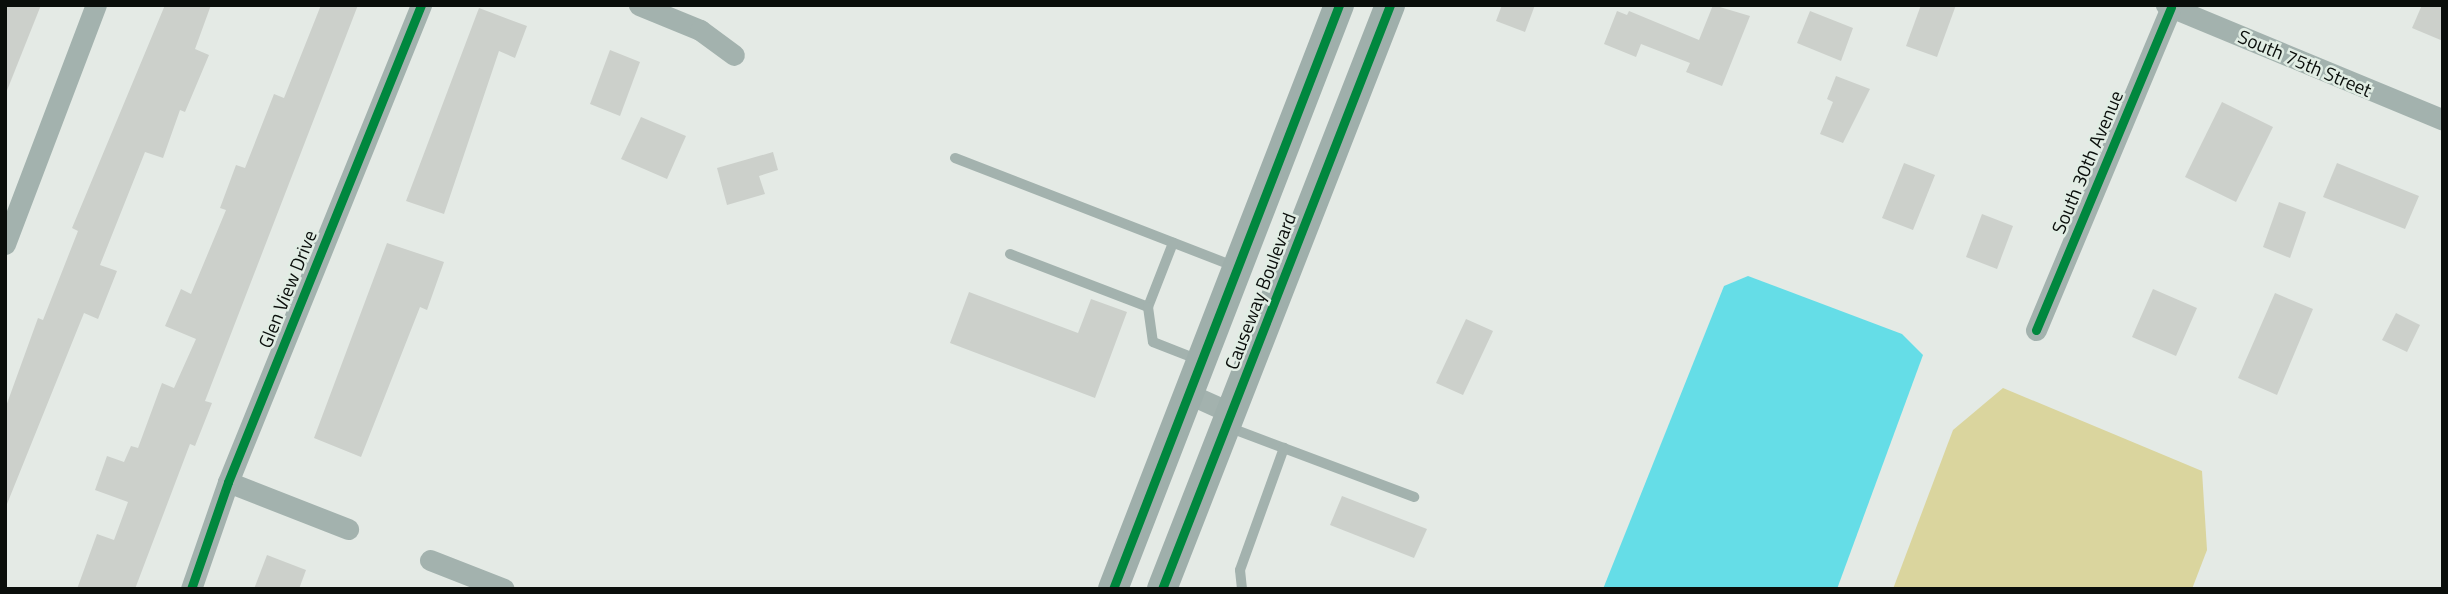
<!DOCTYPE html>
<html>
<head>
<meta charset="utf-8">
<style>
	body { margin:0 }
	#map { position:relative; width:2448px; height:594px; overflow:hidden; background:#e4eae5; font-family:"Titillium Web",sans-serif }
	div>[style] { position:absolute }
	.green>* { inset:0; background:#dad59e }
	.water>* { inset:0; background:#65dde7 }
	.building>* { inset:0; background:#ccd0cb }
	.lane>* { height:10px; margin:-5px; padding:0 5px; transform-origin:5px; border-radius:5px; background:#a3b2ae }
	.street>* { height:21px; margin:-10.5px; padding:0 10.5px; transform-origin:10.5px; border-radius:10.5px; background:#a3b2ae }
	.secondary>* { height:30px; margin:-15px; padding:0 15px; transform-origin:15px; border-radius:15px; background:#9fafab }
	.cycleway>* { height:9px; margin:-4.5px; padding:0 4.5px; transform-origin:4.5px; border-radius:4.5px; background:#00873e }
	span { translate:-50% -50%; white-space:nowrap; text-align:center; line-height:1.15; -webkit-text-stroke:5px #e1ede4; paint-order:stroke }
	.street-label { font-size:19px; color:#0a0e0b }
	.frame { position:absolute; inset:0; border:7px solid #0a0e0b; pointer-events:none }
</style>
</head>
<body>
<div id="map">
	<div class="green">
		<div style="clip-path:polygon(2003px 388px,2202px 471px,2207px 550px,2192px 589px,1893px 589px,1953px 430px)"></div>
	</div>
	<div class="water">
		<div style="clip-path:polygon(1748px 276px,1902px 334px,1923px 355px,1837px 589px,1603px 589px,1724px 286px)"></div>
	</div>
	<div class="building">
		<div style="clip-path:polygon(5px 5px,41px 5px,6px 93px,5px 93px)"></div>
		<div style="clip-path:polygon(165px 5px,211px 5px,195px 49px,209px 55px,185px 112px,180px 110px,163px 158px,145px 152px,100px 265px,117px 271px,98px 319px,84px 313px,5px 509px,5px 409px,38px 318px,43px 320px,78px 231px,72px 228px)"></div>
		<div style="clip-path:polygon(321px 5px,358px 5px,205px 401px,212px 403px,195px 446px,190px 444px,135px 589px,77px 589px,97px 534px,114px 540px,128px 502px,95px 490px,107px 456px,124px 462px,131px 446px,138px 448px,162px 383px,174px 388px,196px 339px,165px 326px,181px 289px,191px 294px,226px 210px,220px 208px,236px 165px,245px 168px,274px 94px,284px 98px)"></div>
		<div style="clip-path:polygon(1502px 5px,1535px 5px,1525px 32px,1496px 21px)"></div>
		<div style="clip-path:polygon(1713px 5px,1750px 16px,1722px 86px,1686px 72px,1690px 63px,1641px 44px,1636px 57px,1604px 44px,1617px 11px,1627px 15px,1629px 11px,1699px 40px)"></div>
		<div style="clip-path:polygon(1921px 5px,1956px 5px,1937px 57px,1906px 46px)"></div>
		<div style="clip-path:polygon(2422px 5px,2443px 5px,2443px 41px,2412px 28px)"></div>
		<div style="clip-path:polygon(479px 8px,527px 26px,515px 58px,499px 51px,444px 214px,406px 201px)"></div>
		<div style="clip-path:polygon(1810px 11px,1853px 28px,1841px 61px,1797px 43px)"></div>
		<div style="clip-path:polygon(610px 50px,640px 62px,620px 116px,590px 104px)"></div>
		<div style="clip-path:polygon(1836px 76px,1870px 89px,1843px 143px,1820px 134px,1833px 102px,1827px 99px)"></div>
		<div style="clip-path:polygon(2222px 102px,2273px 127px,2236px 202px,2185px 177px)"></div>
		<div style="clip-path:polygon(641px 117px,686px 136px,667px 179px,621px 159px)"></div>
		<div style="clip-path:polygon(773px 152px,778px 170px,759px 176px,765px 194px,727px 205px,717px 168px)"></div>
		<div style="clip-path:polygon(1904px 163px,1935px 175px,1913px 230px,1882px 218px)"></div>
		<div style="clip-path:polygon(2337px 163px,2419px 196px,2405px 229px,2323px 197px)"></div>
		<div style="clip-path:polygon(2279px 202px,2306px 212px,2290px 258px,2263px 247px)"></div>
		<div style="clip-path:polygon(1982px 214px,2013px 226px,1997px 269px,1966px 257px)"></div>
		<div style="clip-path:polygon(387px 243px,444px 262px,427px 310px,420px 307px,361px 457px,314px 438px)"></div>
		<div style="clip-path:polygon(2153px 289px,2197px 308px,2176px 356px,2132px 337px)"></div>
		<div style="clip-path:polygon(969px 292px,1078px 333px,1091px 299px,1127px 312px,1095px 398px,950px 343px)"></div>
		<div style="clip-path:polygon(2275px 293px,2313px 309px,2277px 395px,2238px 378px)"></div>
		<div style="clip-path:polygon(2396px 313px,2420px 325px,2407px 352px,2382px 340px)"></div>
		<div style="clip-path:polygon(1466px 319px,1493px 331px,1463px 395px,1436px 383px)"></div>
		<div style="clip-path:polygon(1342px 496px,1427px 529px,1414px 558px,1330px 525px)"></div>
		<div style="clip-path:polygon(267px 555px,306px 570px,299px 589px,254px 589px)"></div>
	</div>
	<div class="lane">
		<div style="left:955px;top:158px;width:301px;rotate:21.2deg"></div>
		<div style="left:1010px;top:254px;width:148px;rotate:21deg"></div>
		<div style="left:1148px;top:307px;width:69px;rotate:-68.7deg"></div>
		<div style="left:1148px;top:307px;width:35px;rotate:82deg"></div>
		<div style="left:1153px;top:342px;width:49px;rotate:21.4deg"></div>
		<div style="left:1228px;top:427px;width:199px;rotate:20.6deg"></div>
		<div style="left:1242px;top:589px;width:19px;rotate:-96deg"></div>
		<div style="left:1240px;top:570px;width:130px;rotate:-70.2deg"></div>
	</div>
	<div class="street">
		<div style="left:639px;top:5px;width:66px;rotate:22.3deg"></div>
		<div style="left:700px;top:30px;width:42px;rotate:36.3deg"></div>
		<div style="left:2166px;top:5px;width:300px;rotate:22.5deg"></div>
		<div style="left:5px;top:244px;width:256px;rotate:-69.2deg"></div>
		<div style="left:2036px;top:330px;width:350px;rotate:-67.3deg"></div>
		<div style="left:1189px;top:394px;width:46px;rotate:24.3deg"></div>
		<div style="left:228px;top:482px;width:129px;rotate:21.4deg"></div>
		<div style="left:430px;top:560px;width:79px;rotate:21.4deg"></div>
		<div style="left:191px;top:589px;width:113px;rotate:-70.9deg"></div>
		<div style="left:228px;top:482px;width:515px;rotate:-67.97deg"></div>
	</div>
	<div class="secondary">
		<div style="left:1113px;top:589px;width:626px;rotate:-68.84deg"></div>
		<div style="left:1162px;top:589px;width:627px;rotate:-68.67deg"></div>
	</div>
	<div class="cycleway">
		<div style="left:2036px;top:330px;width:350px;rotate:-67.3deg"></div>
		<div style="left:191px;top:589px;width:113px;rotate:-70.9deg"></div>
		<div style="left:228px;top:482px;width:515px;rotate:-67.97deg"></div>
		<div style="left:1113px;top:589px;width:626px;rotate:-68.84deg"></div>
		<div style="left:1162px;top:589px;width:627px;rotate:-68.67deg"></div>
	</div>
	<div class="street-label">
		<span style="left:2305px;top:63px;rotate:23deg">South 75th Street</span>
		<span style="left:2087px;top:162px;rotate:-67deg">South 30th Avenue</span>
		<span style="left:287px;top:289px;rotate:-68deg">Glen View Drive</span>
		<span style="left:1260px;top:291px;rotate:-69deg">Causeway Boulevard</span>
	</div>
	<div class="frame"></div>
</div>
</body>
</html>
